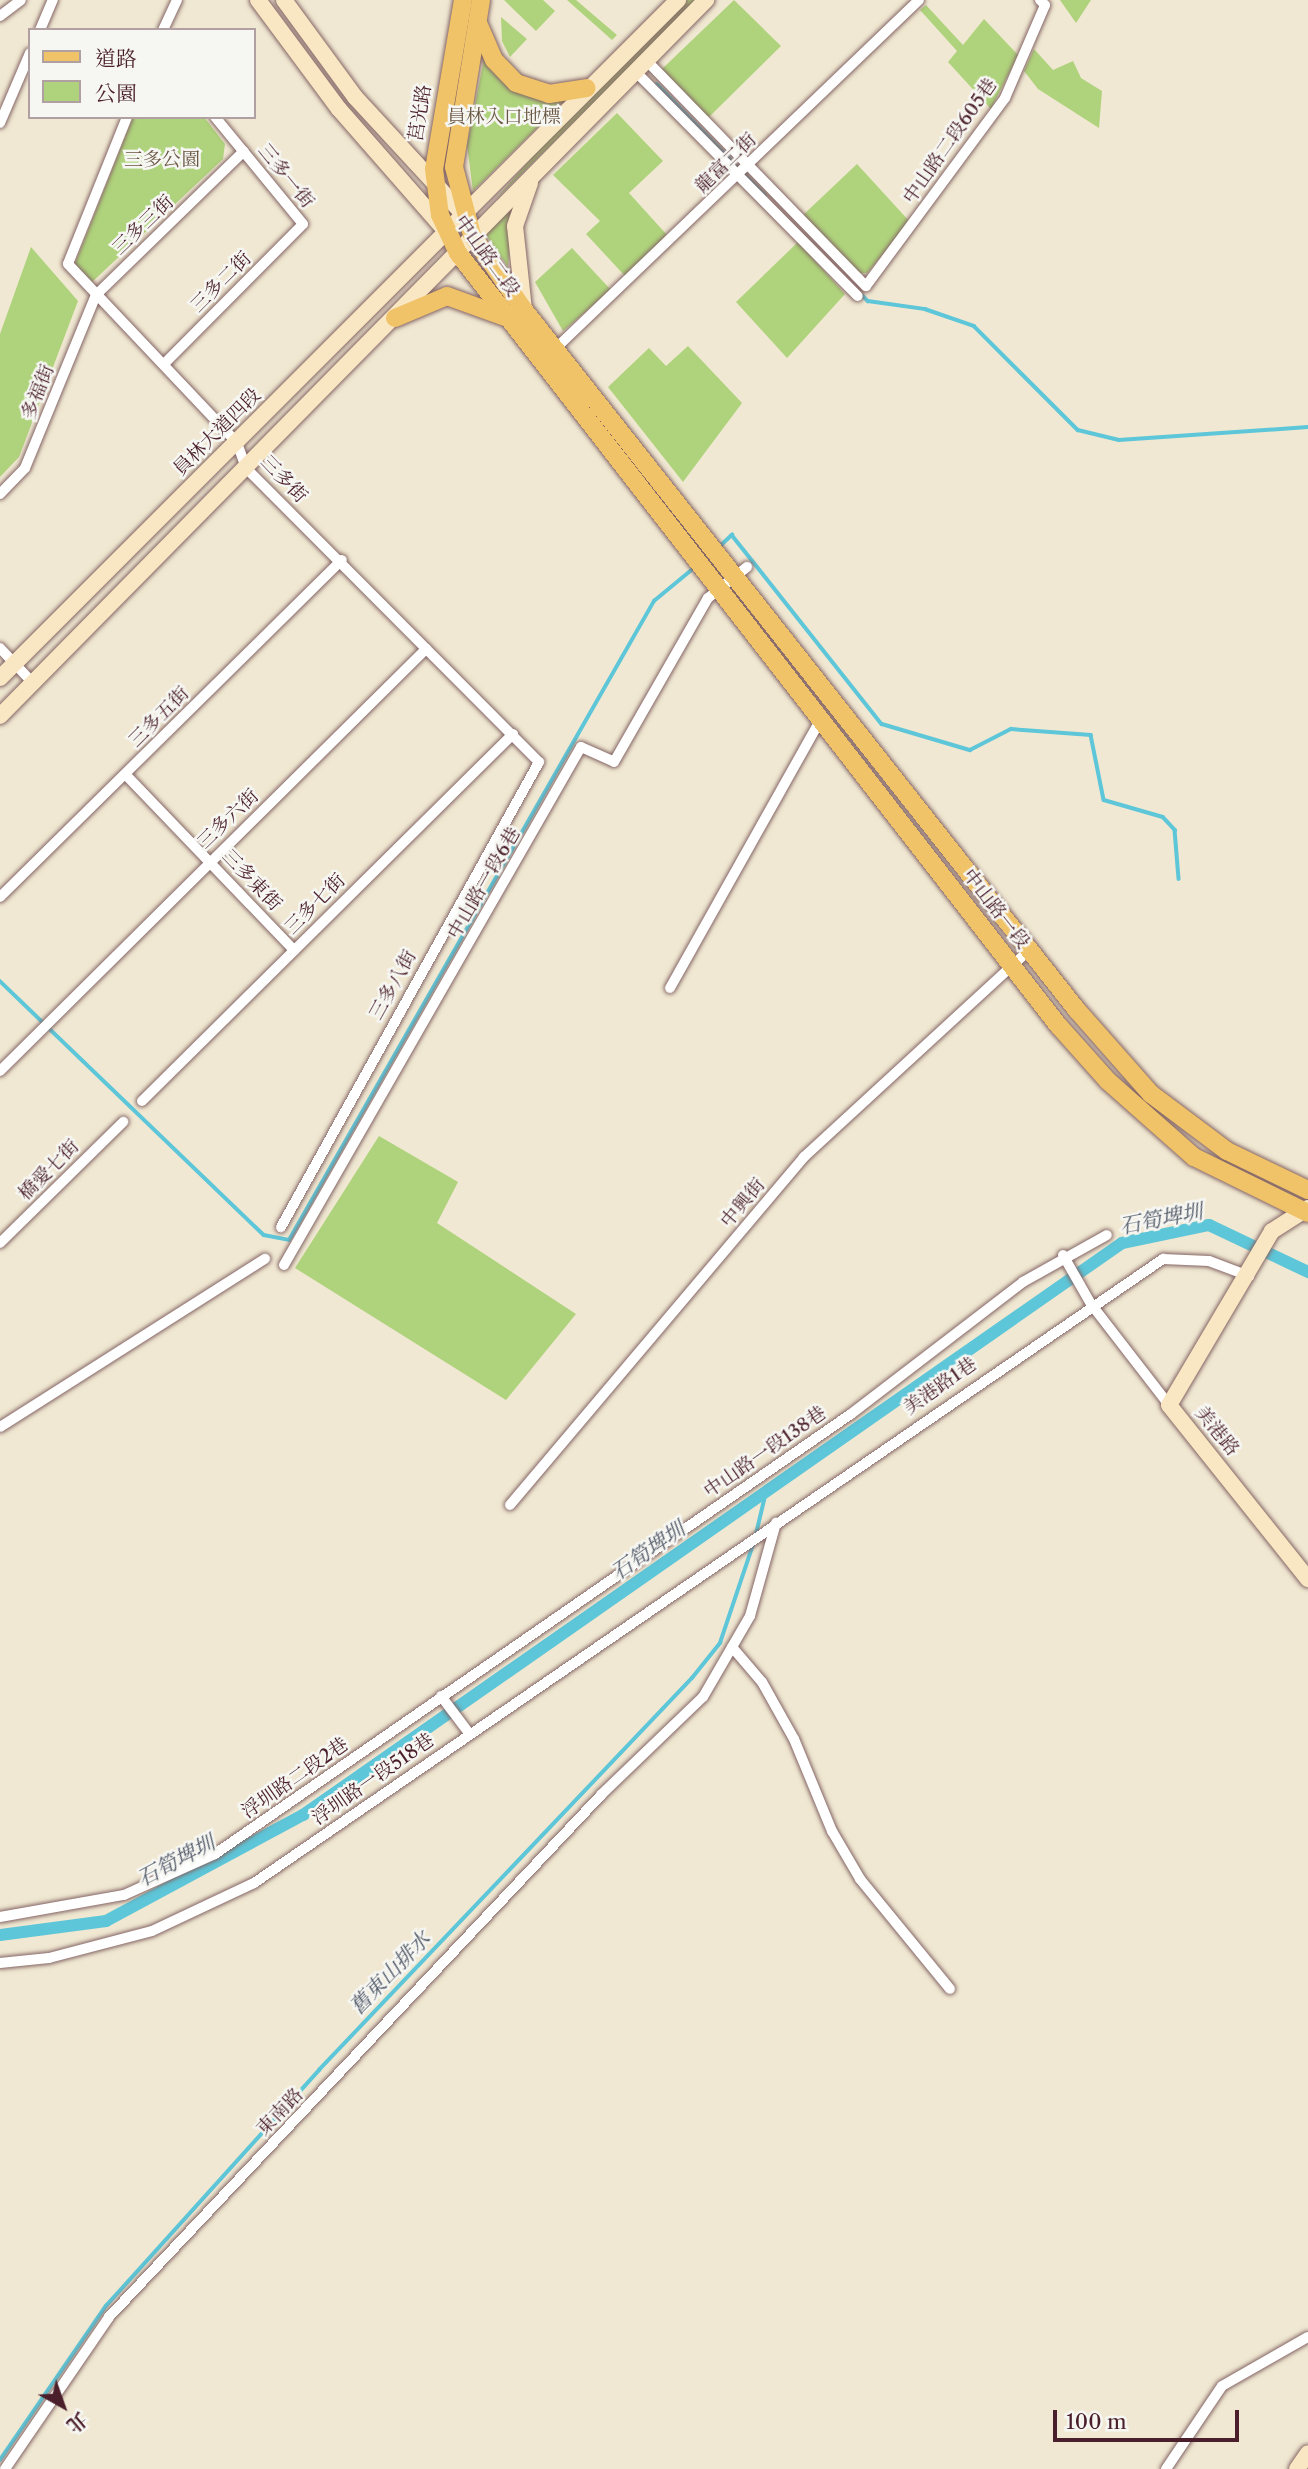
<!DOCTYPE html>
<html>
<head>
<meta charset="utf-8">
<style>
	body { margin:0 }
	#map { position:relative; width:1308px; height:2469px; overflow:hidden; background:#f0e8d2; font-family:"Libre Caslon Text","Noto Serif TC",serif }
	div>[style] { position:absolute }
	.green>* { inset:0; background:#afd37c }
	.stream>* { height:3.5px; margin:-1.75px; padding:0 1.75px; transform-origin:1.75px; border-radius:1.75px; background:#5dc6d8 }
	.canal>* { height:12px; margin:-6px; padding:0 6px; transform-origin:6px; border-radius:6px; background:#5dc6d8 }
	.roads { filter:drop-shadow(0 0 2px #846565) drop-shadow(0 0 2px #846565) }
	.street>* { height:10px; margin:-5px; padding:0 5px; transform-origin:5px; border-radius:5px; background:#fff }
	.secondary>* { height:16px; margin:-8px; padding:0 8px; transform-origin:8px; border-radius:8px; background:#f9e7c3 }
	.primary>* { height:18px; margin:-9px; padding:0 9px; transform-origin:9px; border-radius:9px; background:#f1c369 }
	span { translate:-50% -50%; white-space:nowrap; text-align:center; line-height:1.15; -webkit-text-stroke:5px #f6f6f2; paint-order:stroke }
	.street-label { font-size:19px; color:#4a1f2b }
	.park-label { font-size:19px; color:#685543 }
	.water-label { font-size:21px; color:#515968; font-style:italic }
	.legend { position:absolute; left:28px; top:28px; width:228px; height:91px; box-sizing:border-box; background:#f6f6f2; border:2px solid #b1a0a2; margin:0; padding:9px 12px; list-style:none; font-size:21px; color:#4a1f2b }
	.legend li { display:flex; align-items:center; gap:14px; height:35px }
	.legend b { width:35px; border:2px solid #b1a0a2 }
	.north { position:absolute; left:28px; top:2371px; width:70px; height:70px; -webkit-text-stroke:5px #f6f6f2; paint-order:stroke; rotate:140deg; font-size:19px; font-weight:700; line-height:28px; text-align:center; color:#4a1f2b }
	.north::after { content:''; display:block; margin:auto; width:24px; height:32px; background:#4a1f2b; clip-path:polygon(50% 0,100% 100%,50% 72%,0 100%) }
	.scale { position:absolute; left:1053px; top:2410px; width:186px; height:32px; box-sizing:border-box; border:4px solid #4a1f2b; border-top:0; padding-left:9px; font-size:21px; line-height:24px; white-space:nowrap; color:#4a1f2b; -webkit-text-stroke:5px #f6f6f2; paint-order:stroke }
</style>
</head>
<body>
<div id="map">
	<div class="green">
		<div style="clip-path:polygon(504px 0,543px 0,555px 11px,536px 31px)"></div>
		<div style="clip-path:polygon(567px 0,576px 0,617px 35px,612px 40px)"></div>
		<div style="clip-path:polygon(687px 0,697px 0,495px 200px,571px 112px)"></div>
		<div style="clip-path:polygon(734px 0,781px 46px,708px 118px,662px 69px)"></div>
		<div style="clip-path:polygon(1060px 0,1091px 0,1076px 23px)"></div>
		<div style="clip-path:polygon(926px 5px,963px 45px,984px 19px,1018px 55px,991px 109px,948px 62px,957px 51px,920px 10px)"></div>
		<div style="clip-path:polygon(501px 17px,527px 39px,510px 57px,502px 41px)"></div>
		<div style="clip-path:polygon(1034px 49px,1053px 70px,1073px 61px,1081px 78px,1102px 91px,1099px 128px,1038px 89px,1024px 71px)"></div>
		<div style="clip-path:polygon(484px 59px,564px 101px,473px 191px,467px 145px)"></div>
		<div style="clip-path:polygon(617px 113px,663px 161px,629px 193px,667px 235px,625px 276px,586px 234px,600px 221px,553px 175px)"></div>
		<div style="clip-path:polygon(133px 117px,204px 117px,225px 144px,223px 159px,90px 284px,74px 266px)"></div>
		<div style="clip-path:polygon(857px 164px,910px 222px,867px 273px,857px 273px,802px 216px)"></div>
		<div style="clip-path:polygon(510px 207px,513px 209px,508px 267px,486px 235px)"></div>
		<div style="clip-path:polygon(798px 242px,845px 294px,787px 358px,736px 302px)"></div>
		<div style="clip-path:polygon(31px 247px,78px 301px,19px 457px,0 477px,0 334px)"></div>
		<div style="clip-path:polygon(572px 248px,611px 290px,563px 331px,535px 282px)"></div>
		<div style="clip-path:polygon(688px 346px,742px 403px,683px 482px,608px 387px,649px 348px,666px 366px)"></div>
		<div style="clip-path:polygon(379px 1136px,458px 1182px,437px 1223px,576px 1314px,506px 1400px,295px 1268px)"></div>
	</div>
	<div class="stream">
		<div style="left:657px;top:84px;width:155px;rotate:45.8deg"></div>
		<div style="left:861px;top:294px;width:10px;rotate:45deg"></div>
		<div style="left:868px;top:301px;width:58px;rotate:8deg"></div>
		<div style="left:925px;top:309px;width:52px;rotate:19.1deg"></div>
		<div style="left:974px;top:326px;width:147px;rotate:45deg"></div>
		<div style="left:1078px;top:430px;width:42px;rotate:13.7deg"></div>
		<div style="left:1119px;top:440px;width:189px;rotate:-3.9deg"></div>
		<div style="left:719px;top:547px;width:18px;rotate:-43deg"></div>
		<div style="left:732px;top:535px;width:241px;rotate:51.6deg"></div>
		<div style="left:882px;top:724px;width:92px;rotate:16.5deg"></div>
		<div style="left:970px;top:750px;width:46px;rotate:-27.1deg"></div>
		<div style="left:1011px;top:729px;width:80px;rotate:4.3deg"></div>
		<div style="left:1091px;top:735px;width:66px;rotate:78.7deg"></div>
		<div style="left:1104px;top:800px;width:61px;rotate:16.1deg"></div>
		<div style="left:1163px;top:817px;width:18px;rotate:47deg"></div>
		<div style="left:1175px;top:830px;width:49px;rotate:85.3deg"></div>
		<div style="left:0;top:981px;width:366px;rotate:43.9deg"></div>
		<div style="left:264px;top:1235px;width:25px;rotate:11deg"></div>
		<div style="left:289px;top:1240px;width:736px;rotate:-60.26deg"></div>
		<div style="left:654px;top:601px;width:52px;rotate:-39.5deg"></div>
		<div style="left:756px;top:1534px;width:43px;rotate:-76.6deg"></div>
		<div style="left:0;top:2460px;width:187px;rotate:-55.5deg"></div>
		<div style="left:106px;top:2306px;width:318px;rotate:-47.9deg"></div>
		<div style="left:319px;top:2070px;width:541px;rotate:-46.42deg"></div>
		<div style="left:692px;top:1678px;width:45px;rotate:-51.3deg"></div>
		<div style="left:720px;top:1643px;width:103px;rotate:-71.4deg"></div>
	</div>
	<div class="canal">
		<div style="left:0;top:1935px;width:107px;rotate:-7.5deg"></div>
		<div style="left:106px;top:1921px;width:224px;rotate:-28.3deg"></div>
		<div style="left:303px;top:1815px;width:999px;rotate:-34.93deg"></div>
		<div style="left:1122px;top:1243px;width:89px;rotate:-11.7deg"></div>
		<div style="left:1209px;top:1225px;width:110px;rotate:25.4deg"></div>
	</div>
	<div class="roads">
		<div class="street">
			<div style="left:0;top:16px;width:26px;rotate:-37deg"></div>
			<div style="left:40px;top:30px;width:33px;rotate:-67deg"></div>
			<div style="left:163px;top:30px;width:33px;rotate:-65deg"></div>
			<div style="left:645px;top:59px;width:317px;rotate:45.8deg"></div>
			<div style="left:866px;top:286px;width:234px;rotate:-53.5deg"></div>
			<div style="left:1005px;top:98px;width:101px;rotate:-66.7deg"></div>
			<div style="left:1045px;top:5px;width:7px;rotate:-135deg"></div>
			<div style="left:634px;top:70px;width:318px;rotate:45.3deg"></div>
			<div style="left:127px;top:117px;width:158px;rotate:111.9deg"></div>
			<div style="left:68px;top:264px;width:246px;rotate:46.6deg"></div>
			<div style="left:237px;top:443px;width:27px;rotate:70deg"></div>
			<div style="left:246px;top:468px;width:415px;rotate:45.1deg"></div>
			<div style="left:539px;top:762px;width:532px;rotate:119.02deg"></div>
			<div style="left:0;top:123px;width:76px;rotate:-66.8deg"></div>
			<div style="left:555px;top:349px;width:504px;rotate:-43.79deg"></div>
			<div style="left:164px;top:364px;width:197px;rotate:-45.2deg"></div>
			<div style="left:303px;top:224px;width:139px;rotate:-129.4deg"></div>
			<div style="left:0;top:494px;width:36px;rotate:-46deg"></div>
			<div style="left:25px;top:468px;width:187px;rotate:-67.7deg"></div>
			<div style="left:96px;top:295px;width:206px;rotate:-44.2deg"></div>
			<div style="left:0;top:648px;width:48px;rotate:46.7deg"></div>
			<div style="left:126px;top:775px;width:243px;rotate:46.2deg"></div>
			<div style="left:0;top:897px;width:480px;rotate:-44.6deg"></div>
			<div style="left:670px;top:988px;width:308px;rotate:-60.7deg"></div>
			<div style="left:0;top:1071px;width:600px;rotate:-44.73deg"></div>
			<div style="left:142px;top:1101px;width:522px;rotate:-44.69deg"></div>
			<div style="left:0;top:1243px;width:173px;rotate:-44.5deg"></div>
			<div style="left:1063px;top:1255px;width:56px;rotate:60.3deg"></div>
			<div style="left:1091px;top:1304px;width:128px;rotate:52.3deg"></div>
			<div style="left:284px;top:1265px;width:597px;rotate:-60.17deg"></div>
			<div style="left:581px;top:747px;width:36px;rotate:24deg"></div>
			<div style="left:614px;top:762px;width:189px;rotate:-60.2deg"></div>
			<div style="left:708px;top:598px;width:50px;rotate:-38.5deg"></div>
			<div style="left:0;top:1427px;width:314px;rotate:-32.4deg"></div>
			<div style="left:510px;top:1505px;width:456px;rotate:-49.8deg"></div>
			<div style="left:804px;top:1157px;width:307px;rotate:-42.6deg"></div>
			<div style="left:732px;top:1647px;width:46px;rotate:49.4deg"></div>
			<div style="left:762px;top:1682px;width:65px;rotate:60.7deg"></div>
			<div style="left:794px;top:1739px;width:100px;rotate:67.6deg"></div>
			<div style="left:832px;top:1831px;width:56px;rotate:59.7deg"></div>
			<div style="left:860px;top:1879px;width:142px;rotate:50.7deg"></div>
			<div style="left:441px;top:1696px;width:46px;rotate:52.9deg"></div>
			<div style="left:0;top:1917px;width:126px;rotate:-10.1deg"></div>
			<div style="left:124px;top:1895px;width:100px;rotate:-24.3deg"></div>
			<div style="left:215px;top:1854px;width:773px;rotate:-34.68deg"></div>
			<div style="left:851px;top:1414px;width:217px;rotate:-37.5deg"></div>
			<div style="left:1023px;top:1282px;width:96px;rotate:-29.2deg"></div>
			<div style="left:0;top:1963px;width:49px;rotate:-5.8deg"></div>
			<div style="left:49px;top:1958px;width:106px;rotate:-14.7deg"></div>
			<div style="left:152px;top:1931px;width:113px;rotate:-25.2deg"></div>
			<div style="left:254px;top:1883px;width:1103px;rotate:-34.47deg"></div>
			<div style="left:1163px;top:1259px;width:46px;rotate:2.5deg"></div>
			<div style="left:1209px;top:1261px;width:43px;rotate:20.6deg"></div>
			<div style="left:5px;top:2469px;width:184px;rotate:-55.6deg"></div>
			<div style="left:109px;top:2317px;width:717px;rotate:-46.69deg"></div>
			<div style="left:601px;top:1795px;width:141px;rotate:-43.9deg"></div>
			<div style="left:703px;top:1697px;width:94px;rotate:-59.9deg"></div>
			<div style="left:750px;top:1616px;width:97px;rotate:-74.4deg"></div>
			<div style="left:1166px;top:2469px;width:100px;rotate:-56deg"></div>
			<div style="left:1222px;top:2386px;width:99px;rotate:-29.7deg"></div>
		</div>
		<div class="secondary">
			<div style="left:258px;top:0;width:136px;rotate:53.4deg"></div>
			<div style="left:339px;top:109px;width:159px;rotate:48.8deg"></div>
			<div style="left:284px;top:0;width:120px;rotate:53.8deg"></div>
			<div style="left:355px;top:97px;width:159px;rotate:47.3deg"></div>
			<div style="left:524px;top:310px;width:84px;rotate:-96.1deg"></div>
			<div style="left:515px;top:226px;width:46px;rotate:-70.8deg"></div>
			<div style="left:0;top:678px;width:959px;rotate:-45deg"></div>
			<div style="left:0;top:716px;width:1006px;rotate:-45.4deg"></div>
			<div style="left:1308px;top:1208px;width:43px;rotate:147.4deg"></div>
			<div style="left:1272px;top:1231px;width:202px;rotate:120.6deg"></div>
			<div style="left:1169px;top:1405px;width:223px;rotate:51.4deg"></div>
			<div style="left:1297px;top:2469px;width:19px;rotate:-55deg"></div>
		</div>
		<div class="primary">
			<div style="left:463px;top:0;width:171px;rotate:99.7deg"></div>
			<div style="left:434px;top:169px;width:46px;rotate:82.6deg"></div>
			<div style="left:440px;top:215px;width:42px;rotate:64.7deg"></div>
			<div style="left:458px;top:253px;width:978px;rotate:52.15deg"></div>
			<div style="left:1058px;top:1025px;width:75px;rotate:48.2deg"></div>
			<div style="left:1108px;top:1081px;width:115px;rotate:41.5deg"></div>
			<div style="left:1194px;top:1157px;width:127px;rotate:26.2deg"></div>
			<div style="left:481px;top:0;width:169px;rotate:99.2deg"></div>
			<div style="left:454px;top:167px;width:70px;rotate:75.2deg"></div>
			<div style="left:472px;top:235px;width:91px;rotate:55.3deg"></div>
			<div style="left:524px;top:310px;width:891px;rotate:51.7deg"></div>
			<div style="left:1076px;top:1009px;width:113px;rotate:48.6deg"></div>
			<div style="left:1151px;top:1094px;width:95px;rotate:36.9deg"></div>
			<div style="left:1227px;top:1151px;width:90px;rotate:25.7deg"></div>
			<div style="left:478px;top:23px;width:40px;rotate:66.6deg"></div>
			<div style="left:494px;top:60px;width:32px;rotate:46deg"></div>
			<div style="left:516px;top:83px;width:35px;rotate:18deg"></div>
			<div style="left:549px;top:94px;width:38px;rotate:-9deg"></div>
			<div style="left:395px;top:318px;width:56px;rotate:-22.9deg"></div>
			<div style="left:447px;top:296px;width:62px;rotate:19.9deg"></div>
		</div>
	</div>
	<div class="street-label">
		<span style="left:420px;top:113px;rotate:-81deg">莒光路</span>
		<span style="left:950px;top:141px;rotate:-55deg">中山路二段605巷</span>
		<span style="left:726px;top:163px;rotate:-44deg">龍富二街</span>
		<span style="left:286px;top:176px;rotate:51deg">三多一街</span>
		<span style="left:143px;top:225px;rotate:-44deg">三多三街</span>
		<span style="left:487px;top:256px;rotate:54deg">中山路二段</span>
		<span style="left:221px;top:282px;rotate:-45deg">三多二街</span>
		<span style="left:38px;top:392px;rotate:-68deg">多福街</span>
		<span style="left:217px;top:432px;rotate:-45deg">員林大道四段</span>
		<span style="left:284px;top:479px;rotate:46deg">三多街</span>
		<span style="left:159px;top:717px;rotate:-45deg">三多五街</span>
		<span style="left:228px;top:819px;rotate:-44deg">三多六街</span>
		<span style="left:252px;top:880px;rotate:46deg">三多東街</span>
		<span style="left:484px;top:883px;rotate:-60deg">中山路一段6巷</span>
		<span style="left:315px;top:904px;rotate:-45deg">三多七街</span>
		<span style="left:996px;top:909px;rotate:52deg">中山路一段</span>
		<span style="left:393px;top:985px;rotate:-61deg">三多八街</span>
		<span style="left:49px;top:1170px;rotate:-45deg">橋愛七街</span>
		<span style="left:743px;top:1203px;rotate:-50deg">中興街</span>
		<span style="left:940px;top:1386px;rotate:-35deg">美港路1巷</span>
		<span style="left:1217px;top:1431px;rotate:51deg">美港路</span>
		<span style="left:765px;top:1452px;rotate:-35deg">中山路一段138巷</span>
		<span style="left:295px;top:1778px;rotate:-35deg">浮圳路二段2巷</span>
		<span style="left:373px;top:1779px;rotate:-35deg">浮圳路一段518巷</span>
		<span style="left:280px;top:2112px;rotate:-46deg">東南路</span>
	</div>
	<div class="park-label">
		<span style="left:504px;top:117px">員林入口地標</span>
		<span style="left:162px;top:160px">三多公園</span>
	</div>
	<div class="water-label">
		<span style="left:1161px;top:1219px;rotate:-11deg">石筍埤圳</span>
		<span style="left:648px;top:1551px;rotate:-35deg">石筍埤圳</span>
		<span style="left:176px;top:1861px;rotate:-28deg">石筍埤圳</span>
		<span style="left:390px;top:1973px;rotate:-46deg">舊東山排水</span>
	</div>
	<ul class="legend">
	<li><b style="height:9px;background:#f1c369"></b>道路</li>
	<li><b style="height:19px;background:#afd37c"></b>公園</li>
	</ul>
	<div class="north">北</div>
	<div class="scale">100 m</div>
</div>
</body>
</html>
